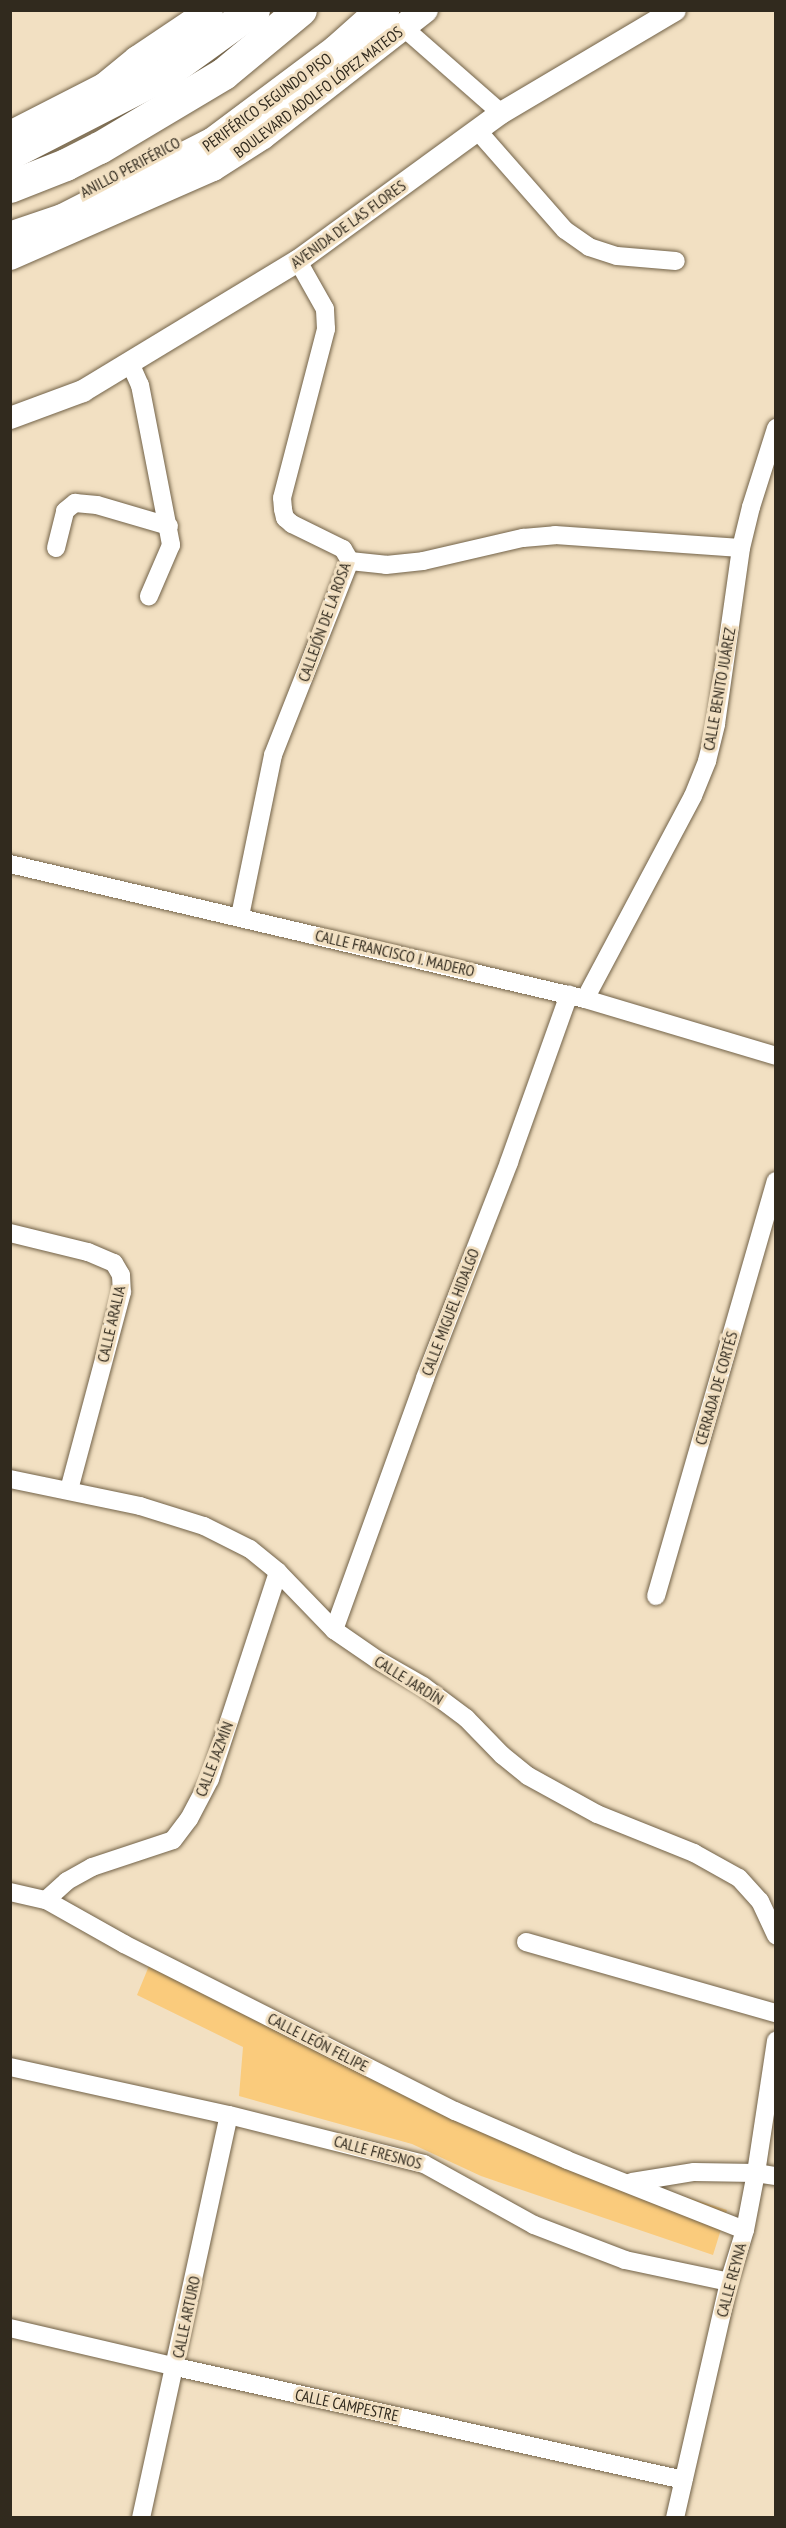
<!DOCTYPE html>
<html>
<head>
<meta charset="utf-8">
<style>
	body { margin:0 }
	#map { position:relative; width:786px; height:2528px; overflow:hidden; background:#f2e0c2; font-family:"PT Sans Narrow",sans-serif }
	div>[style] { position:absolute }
	.green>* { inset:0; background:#facb7c }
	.roads { filter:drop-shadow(0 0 2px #726248) drop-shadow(0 0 2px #726248) }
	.minor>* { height:18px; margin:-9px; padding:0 9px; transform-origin:9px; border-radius:9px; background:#fff }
	.tertiary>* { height:22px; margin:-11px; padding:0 11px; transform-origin:11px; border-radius:11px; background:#fff }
	.secondary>* { height:26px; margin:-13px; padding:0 13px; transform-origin:13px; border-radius:13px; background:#fff }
	.motorway>* { height:32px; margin:-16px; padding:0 16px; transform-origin:16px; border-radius:16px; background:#fff }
	span { translate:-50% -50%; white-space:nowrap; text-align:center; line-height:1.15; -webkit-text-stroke:6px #f2e0c2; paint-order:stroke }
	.street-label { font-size:16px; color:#312a1e }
	.frame { position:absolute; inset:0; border:12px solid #312a1e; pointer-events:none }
</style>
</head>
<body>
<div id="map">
	<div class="green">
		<div style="clip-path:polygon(151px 1961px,562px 2157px,727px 2210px,713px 2255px,481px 2176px,412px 2144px,239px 2096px,243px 2047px,137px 1995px)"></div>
	</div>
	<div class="roads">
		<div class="minor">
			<div style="left:404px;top:28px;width:129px;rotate:41.2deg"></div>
			<div style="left:477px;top:130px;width:133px;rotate:48.7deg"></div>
			<div style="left:565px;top:230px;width:29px;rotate:35deg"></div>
			<div style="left:589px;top:247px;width:29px;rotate:18deg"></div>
			<div style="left:617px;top:256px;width:59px;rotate:4.8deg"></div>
			<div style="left:130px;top:363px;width:24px;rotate:66deg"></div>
			<div style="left:140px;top:385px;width:163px;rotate:79deg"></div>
			<div style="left:171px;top:545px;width:56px;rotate:113.3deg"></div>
			<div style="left:56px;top:548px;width:38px;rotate:-76deg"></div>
			<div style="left:65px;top:511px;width:13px;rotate:-39deg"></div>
			<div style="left:75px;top:503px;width:22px;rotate:5deg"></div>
			<div style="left:97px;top:505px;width:75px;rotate:16.3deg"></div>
			<div style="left:350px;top:561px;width:36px;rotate:6deg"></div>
			<div style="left:386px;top:565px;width:37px;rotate:-6deg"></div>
			<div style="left:423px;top:561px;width:103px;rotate:-13deg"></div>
			<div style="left:523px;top:538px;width:32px;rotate:-5deg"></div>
			<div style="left:555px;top:535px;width:186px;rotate:4deg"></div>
			<div style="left:10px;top:864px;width:591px;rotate:13.21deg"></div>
			<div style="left:585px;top:999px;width:199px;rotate:16.6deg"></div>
			<div style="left:240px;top:916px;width:164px;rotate:-78.4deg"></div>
			<div style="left:273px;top:755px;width:209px;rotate:-68.4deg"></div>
			<div style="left:350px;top:561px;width:14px;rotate:-120deg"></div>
			<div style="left:343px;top:549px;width:57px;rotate:-153.9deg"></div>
			<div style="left:292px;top:524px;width:9px;rotate:-139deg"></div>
			<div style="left:285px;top:518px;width:9px;rotate:-103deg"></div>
			<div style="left:283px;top:509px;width:11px;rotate:-95deg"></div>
			<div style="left:282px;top:498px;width:175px;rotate:-75.4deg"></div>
			<div style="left:326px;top:329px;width:20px;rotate:-93deg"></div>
			<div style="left:325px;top:309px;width:55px;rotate:-119.4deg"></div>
			<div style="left:585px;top:999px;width:230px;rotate:-62deg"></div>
			<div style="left:693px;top:796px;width:38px;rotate:-68deg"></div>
			<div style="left:707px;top:761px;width:38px;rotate:-76deg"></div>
			<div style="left:716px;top:724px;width:178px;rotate:-81.9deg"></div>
			<div style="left:741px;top:548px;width:42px;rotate:-76.3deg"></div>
			<div style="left:751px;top:507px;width:83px;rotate:-72.4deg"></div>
			<div style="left:10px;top:1233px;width:80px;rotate:13.7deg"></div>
			<div style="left:88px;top:1252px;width:28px;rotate:23deg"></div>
			<div style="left:114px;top:1263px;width:14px;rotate:60deg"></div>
			<div style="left:121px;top:1275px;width:17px;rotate:87deg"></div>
			<div style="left:122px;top:1292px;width:205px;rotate:105deg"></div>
			<div style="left:10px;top:1479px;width:133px;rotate:11.7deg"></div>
			<div style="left:140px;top:1506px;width:67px;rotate:17.4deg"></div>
			<div style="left:204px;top:1526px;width:51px;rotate:26.6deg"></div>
			<div style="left:250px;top:1549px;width:36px;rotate:39deg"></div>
			<div style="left:278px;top:1572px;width:81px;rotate:46deg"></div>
			<div style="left:334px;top:1630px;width:51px;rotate:34.6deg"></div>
			<div style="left:376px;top:1659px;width:54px;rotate:29.9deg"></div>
			<div style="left:423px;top:1686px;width:54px;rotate:36.7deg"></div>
			<div style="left:466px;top:1718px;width:52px;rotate:45.8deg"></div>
			<div style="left:502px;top:1755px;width:33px;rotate:39deg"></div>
			<div style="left:528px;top:1776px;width:79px;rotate:28.8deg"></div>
			<div style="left:597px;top:1814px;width:105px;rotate:21.9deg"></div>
			<div style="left:694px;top:1853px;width:51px;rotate:29.1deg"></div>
			<div style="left:739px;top:1878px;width:31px;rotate:48deg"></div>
			<div style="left:760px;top:1901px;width:38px;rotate:65deg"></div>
			<div style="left:656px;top:1596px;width:432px;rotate:-73.9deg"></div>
			<div style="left:334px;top:1630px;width:268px;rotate:-70.1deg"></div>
			<div style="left:425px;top:1378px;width:232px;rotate:-68.7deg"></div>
			<div style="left:509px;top:1162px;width:178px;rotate:-70.3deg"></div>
			<div style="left:10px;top:1892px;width:37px;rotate:13deg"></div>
			<div style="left:46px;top:1900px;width:90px;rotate:29.4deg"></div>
			<div style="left:124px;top:1944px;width:371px;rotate:26.8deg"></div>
			<div style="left:455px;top:2111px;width:122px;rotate:23.6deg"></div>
			<div style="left:567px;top:2160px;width:191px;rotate:21.5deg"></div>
			<div style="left:46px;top:1900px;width:28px;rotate:-42deg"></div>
			<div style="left:67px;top:1881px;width:29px;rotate:-29deg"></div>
			<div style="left:92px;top:1867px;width:85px;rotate:-18.4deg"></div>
			<div style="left:173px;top:1840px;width:26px;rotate:-53deg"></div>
			<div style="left:189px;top:1819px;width:45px;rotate:-62.3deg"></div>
			<div style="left:210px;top:1779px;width:218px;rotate:-71.8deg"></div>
			<div style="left:526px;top:1942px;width:260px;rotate:15.9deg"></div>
			<div style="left:10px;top:2067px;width:224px;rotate:12.4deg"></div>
			<div style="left:229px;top:2115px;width:201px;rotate:14.1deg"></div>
			<div style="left:424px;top:2164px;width:126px;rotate:29deg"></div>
			<div style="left:534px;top:2225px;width:97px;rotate:21deg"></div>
			<div style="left:625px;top:2260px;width:106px;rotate:11.9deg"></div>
			<div style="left:632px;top:2182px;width:63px;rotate:-9.2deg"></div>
			<div style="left:694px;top:2172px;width:62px;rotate:0.9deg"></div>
			<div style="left:756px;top:2173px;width:20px;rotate:9deg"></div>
			<div style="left:10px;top:2328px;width:171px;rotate:13.2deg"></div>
			<div style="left:176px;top:2367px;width:520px;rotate:12.54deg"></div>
			<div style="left:141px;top:2518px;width:412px;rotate:-77.7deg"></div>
			<div style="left:675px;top:2518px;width:242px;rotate:-77.1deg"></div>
			<div style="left:729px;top:2282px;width:54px;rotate:-72.9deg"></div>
			<div style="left:745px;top:2230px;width:58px;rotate:-79.1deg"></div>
			<div style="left:756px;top:2173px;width:134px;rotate:-81.4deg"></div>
		</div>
		<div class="tertiary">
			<div style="left:10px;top:418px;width:78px;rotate:-20.3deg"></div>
			<div style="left:83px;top:391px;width:251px;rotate:-31.2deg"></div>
			<div style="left:298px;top:261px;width:251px;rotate:-36.1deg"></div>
			<div style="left:501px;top:113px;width:202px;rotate:-30.6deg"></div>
		</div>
		<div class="secondary">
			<div style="left:10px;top:134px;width:106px;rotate:-27.1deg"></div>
			<div style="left:104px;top:86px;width:43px;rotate:-39.3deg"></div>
			<div style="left:137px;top:59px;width:88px;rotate:-33.9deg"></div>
			<div style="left:10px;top:257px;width:222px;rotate:-23.7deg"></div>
			<div style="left:213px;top:168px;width:59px;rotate:-32.6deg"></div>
			<div style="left:263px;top:136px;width:205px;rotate:-37.9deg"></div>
		</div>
		<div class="motorway">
			<div style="left:10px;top:154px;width:173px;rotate:-27.2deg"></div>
			<div style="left:164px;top:75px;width:111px;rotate:-35.8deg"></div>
			<div style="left:10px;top:187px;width:60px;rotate:-21.4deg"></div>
			<div style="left:66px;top:165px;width:38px;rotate:-27deg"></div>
			<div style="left:100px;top:148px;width:144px;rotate:-30.8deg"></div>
			<div style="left:224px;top:74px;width:100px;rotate:-39.7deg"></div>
			<div style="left:10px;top:238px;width:56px;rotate:-18.8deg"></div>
			<div style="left:63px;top:220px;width:169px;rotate:-27deg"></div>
			<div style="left:214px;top:143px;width:154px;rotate:-36.8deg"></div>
			<div style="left:337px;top:51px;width:62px;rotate:-41.7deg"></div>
		</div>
	</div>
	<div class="street-label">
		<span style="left:318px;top:92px;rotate:-37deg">BOULEVARD ADOLFO LÓPEZ MATEOS</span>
		<span style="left:267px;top:102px;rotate:-36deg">PERIFÉRICO SEGUNDO PISO</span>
		<span style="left:130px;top:167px;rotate:-28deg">ANILLO PERIFÉRICO</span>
		<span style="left:348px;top:224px;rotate:-36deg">AVENIDA DE LAS FLORES</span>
		<span style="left:324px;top:622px;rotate:-70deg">CALLEJÓN DE LA ROSA</span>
		<span style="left:719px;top:689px;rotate:-80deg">CALLE BENITO JUÁREZ</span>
		<span style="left:395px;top:953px;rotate:13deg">CALLE FRANCISCO I. MADERO</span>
		<span style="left:450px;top:1312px;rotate:-69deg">CALLE MIGUEL HIDALGO</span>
		<span style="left:111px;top:1324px;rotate:-77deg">CALLE ARALIA</span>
		<span style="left:716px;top:1388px;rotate:-74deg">CERRADA DE CORTÉS</span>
		<span style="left:409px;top:1680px;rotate:32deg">CALLE JARDÍN</span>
		<span style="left:214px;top:1759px;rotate:-69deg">CALLE JAZMÍN</span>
		<span style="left:318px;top:2042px;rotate:27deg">CALLE LEÓN FELIPE</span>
		<span style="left:378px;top:2152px;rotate:15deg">CALLE FRESNOS</span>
		<span style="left:731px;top:2280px;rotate:-75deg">CALLE REYNA</span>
		<span style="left:186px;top:2317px;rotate:-78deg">CALLE ARTURO</span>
		<span style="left:347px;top:2405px;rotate:12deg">CALLE CAMPESTRE</span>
	</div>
	<div class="frame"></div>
</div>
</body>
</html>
